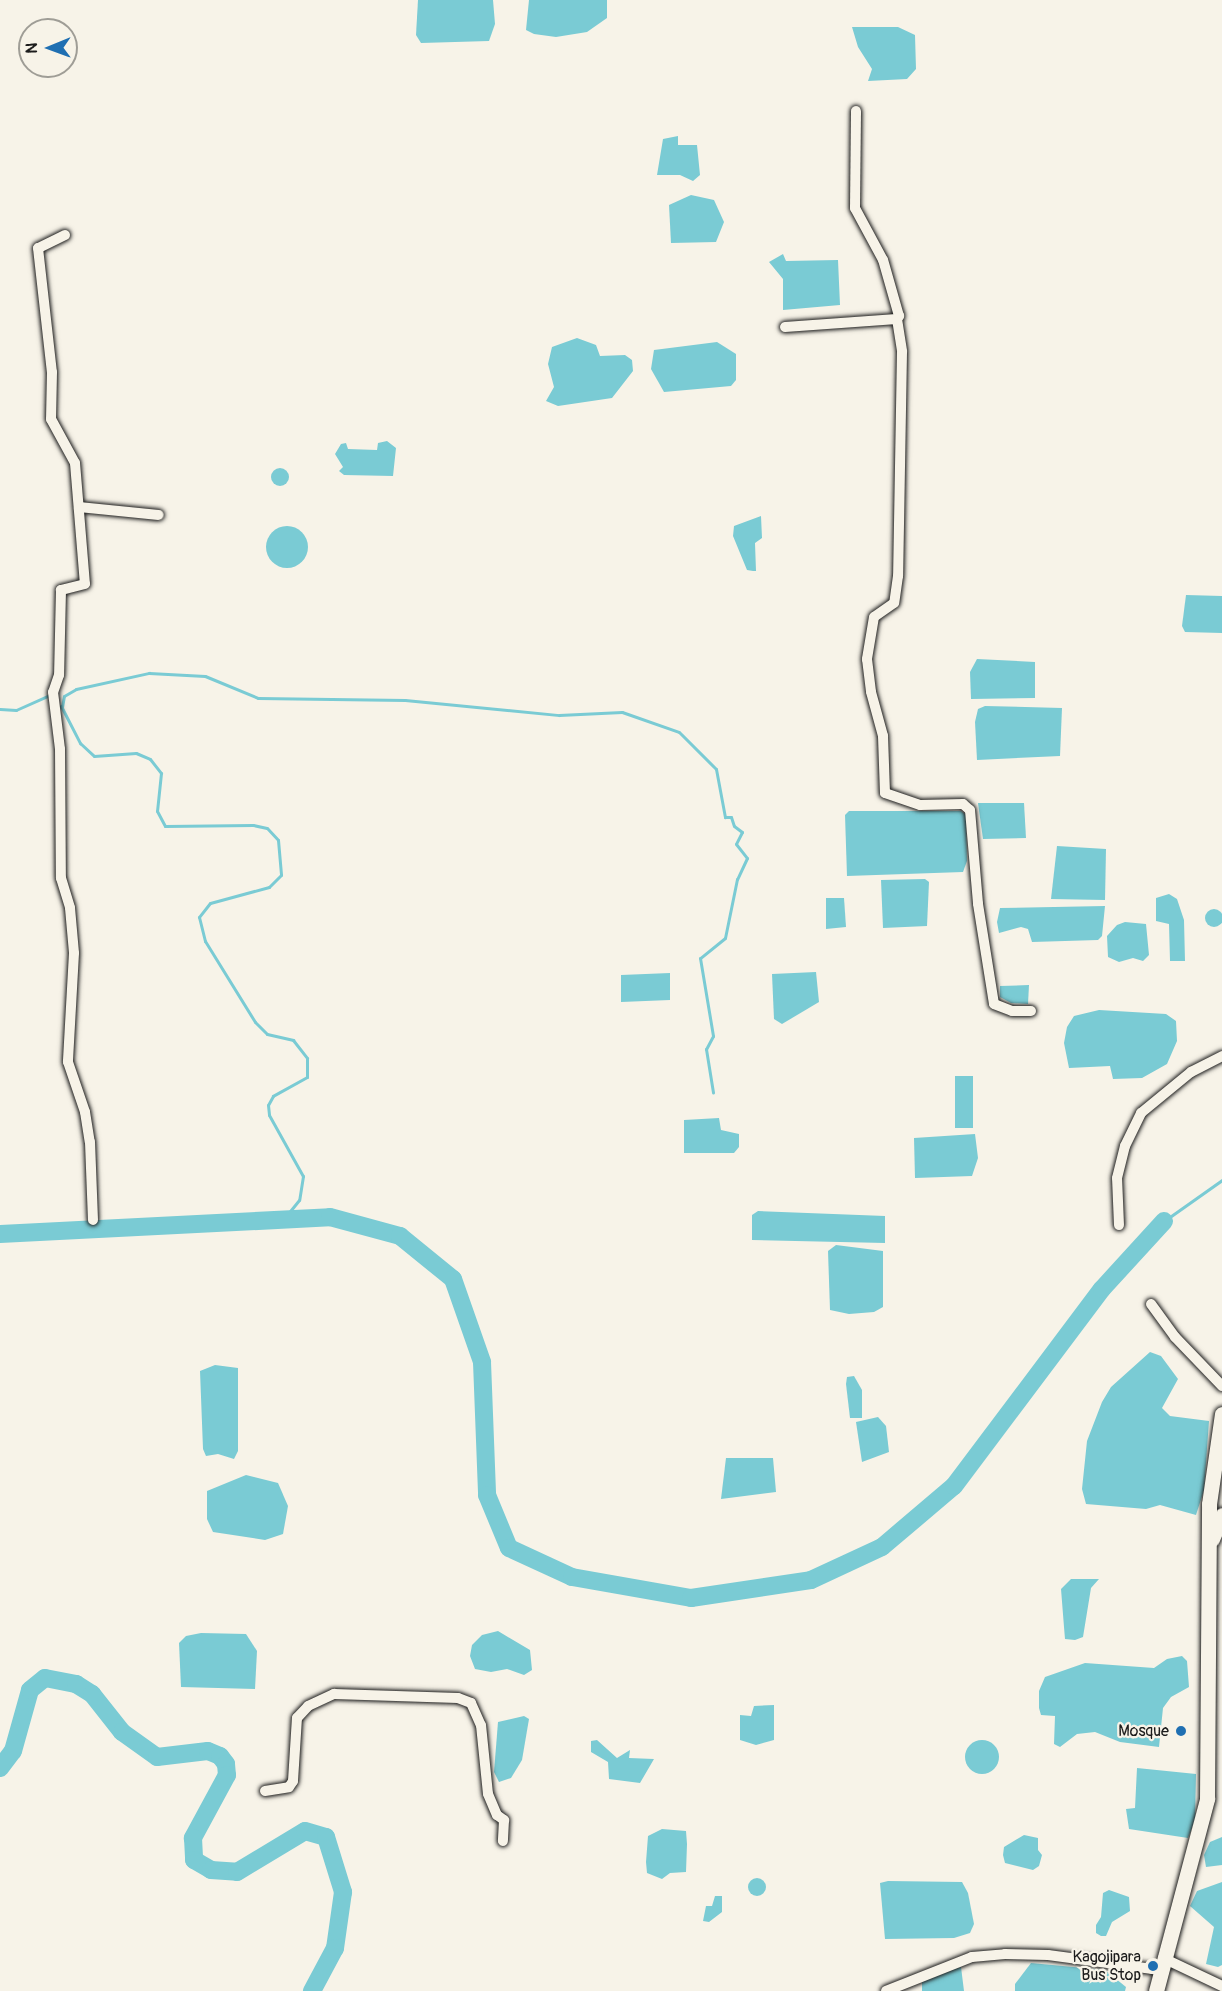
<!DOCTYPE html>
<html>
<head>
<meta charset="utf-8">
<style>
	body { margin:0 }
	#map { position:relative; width:1222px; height:1991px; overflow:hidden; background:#f7f3e8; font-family:Pangolin,sans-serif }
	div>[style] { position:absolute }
	.water>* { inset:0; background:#7acbd4 }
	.round { border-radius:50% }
	.stream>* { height:3px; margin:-1.5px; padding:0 1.5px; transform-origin:1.5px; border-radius:1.5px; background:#7acbd4 }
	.river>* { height:18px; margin:-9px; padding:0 9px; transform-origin:9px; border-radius:9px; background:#7acbd4 }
	.roads { filter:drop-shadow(0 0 2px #1c1c1c) drop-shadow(0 0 2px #1c1c1c) }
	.minor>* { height:10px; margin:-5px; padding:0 5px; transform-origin:5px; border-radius:5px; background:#f7f3e8 }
	.highway>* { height:15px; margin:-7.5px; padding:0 7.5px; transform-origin:7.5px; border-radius:7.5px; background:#f7f3e8 }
	.dots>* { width:16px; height:16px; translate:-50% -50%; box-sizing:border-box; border:3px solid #f7f3e8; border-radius:50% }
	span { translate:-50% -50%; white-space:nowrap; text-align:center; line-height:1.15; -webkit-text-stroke:4.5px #f7f3e8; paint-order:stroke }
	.poi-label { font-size:16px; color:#1c1c1c }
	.right { translate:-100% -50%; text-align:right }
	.north { position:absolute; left:18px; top:18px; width:60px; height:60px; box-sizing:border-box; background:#f7f3e8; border:2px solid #9f9d96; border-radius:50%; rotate:269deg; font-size:16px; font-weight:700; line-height:24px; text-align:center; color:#1c1c1c }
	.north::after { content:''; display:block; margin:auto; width:21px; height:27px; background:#1f6fb2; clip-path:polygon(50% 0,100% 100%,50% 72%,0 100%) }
</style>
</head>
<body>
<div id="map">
	<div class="water">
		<div style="clip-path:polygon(418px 0,493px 0,495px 24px,489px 41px,421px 43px,416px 35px)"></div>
		<div style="clip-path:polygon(529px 0,607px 0,607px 18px,587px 32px,556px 37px,534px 34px,526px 30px)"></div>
		<div style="clip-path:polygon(852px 27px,898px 27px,915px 35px,916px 69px,907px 79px,868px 81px,872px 69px,858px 47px)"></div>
		<div style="clip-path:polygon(678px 136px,678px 145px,697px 145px,700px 175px,693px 181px,680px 175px,657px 175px,663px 139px)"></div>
		<div style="clip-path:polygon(691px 195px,714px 200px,724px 222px,716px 242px,671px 243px,669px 205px)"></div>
		<div style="clip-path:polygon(783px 254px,786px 261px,838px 260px,840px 305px,783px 310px,783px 279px,769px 262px)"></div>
		<div style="clip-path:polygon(577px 338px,596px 345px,600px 356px,625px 355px,632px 360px,633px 371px,612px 398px,558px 406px,546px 401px,554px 387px,548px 364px,552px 347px)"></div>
		<div style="clip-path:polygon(717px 342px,736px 354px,736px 380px,731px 386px,664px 392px,651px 369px,654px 350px)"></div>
		<div style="clip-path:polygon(387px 441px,396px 448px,393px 476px,344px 475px,339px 471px,343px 467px,335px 454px,341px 444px,346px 443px,348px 449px,377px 450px,378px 443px)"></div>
		<div class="round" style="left:271px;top:468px;width:18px;height:18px"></div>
		<div style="clip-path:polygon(761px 516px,762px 538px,755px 543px,756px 571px,753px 571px,747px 570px,733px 536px,734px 526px)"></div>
		<div class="round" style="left:266px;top:526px;width:42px;height:42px"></div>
		<div style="clip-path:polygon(1186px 595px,1222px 596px,1222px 633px,1185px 632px,1182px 626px)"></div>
		<div style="clip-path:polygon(977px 659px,1035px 662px,1035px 698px,971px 699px,970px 672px)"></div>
		<div style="clip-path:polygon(985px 706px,1062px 708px,1060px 756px,977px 760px,975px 722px,978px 709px)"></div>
		<div style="clip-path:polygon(978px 803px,1024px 803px,1026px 838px,983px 839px)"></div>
		<div style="clip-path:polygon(849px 811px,961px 811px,966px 815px,967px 861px,963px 872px,847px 876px,845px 815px)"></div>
		<div style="clip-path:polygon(1057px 846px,1106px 849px,1105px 900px,1051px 899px)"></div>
		<div style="clip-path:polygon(925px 879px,929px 882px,927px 926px,883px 928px,881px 880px)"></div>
		<div style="clip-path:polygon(1169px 894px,1177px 899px,1184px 920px,1185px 961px,1170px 961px,1169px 924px,1156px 921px,1156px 898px)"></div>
		<div style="clip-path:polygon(826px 898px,844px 898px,846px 927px,826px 929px)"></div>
		<div style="clip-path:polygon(1105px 906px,1102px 936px,1098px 940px,1032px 942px,1028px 929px,1021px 927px,999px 933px,997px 922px,1000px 908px)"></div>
		<div class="round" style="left:1205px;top:909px;width:18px;height:18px"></div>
		<div style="clip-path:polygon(1125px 922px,1146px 924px,1149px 955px,1143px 961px,1133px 958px,1119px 962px,1108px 957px,1107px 936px,1117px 925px)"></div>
		<div style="clip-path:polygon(816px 972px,819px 1002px,782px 1024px,774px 1019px,772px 974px)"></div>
		<div style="clip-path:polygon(670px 973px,670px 1000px,621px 1002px,621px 975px)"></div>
		<div style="clip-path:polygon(1029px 985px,1028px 1004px,1011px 1003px,1000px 997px,1000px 986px)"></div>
		<div style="clip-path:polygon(1099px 1010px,1166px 1014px,1176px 1021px,1177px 1041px,1167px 1064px,1142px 1078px,1113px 1079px,1110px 1066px,1069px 1068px,1064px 1043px,1067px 1027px,1074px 1016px)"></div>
		<div style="clip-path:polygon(955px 1076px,973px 1076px,973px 1128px,955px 1128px)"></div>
		<div style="clip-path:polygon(719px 1118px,721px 1130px,739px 1134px,739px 1147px,734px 1153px,684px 1153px,684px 1120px)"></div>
		<div style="clip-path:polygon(975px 1134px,978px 1158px,972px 1176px,915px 1178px,914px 1138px)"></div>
		<div style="clip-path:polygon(758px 1211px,885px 1216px,885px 1243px,752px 1240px,752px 1215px)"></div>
		<div style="clip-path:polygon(836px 1245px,883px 1251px,883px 1307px,874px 1312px,849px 1314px,830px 1310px,828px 1251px)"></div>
		<div style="clip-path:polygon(1150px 1352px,1161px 1356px,1178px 1379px,1162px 1408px,1170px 1416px,1209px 1421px,1204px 1490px,1196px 1515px,1160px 1505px,1146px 1509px,1086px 1504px,1082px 1489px,1087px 1441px,1102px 1402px,1111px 1387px)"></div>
		<div style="clip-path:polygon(215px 1365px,238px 1368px,238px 1451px,234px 1459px,218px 1454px,206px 1456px,203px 1449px,200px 1371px)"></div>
		<div style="clip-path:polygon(854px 1376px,862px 1390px,862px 1418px,850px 1418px,846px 1384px,847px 1377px)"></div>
		<div style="clip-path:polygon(878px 1417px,886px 1426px,889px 1452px,862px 1462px,856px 1422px)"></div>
		<div style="clip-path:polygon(726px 1458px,773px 1458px,776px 1492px,721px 1499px)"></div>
		<div style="clip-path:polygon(246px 1475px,278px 1483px,288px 1506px,283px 1534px,265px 1540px,213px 1532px,207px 1519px,207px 1491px)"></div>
		<div style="clip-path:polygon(1071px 1579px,1099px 1579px,1091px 1588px,1083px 1637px,1075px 1640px,1065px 1639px,1064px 1627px,1061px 1589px)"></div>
		<div style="clip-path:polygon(498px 1631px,530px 1650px,532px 1670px,524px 1675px,507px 1669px,491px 1672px,475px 1669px,470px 1656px,472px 1645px,482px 1635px)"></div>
		<div style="clip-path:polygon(201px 1633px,246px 1634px,257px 1651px,255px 1689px,181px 1687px,179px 1643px,186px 1636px)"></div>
		<div style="clip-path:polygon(1182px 1656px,1187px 1661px,1189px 1687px,1171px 1697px,1163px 1708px,1159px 1747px,1120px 1742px,1095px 1732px,1077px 1734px,1060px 1747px,1054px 1744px,1055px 1716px,1041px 1715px,1039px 1708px,1039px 1691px,1045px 1677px,1085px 1663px,1154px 1668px,1167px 1659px)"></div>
		<div style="clip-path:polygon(774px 1705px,774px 1740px,756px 1745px,740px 1740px,740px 1715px,751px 1716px,754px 1706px)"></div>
		<div style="clip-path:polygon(524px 1716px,529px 1719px,522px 1760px,511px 1778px,499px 1782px,494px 1772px,498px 1722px)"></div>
		<div style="clip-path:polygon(597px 1740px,617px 1758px,630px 1750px,629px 1758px,654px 1759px,640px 1783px,609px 1779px,608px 1762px,591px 1752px,591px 1741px)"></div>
		<div class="round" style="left:965px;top:1740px;width:34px;height:34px"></div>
		<div style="clip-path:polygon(1137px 1768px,1196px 1774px,1195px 1820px,1188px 1838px,1129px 1829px,1126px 1809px,1135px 1808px)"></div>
		<div style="clip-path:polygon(662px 1829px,686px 1831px,687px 1844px,686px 1872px,670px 1873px,662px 1879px,647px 1873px,646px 1862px,648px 1836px)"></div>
		<div style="clip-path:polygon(1024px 1835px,1038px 1838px,1038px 1850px,1042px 1855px,1039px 1866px,1033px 1870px,1005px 1863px,1003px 1855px,1004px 1847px)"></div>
		<div style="clip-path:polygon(1222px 1837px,1222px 1865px,1206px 1867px,1204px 1855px,1210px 1842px)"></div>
		<div class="round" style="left:748px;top:1878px;width:18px;height:18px"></div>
		<div style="clip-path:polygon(888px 1881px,962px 1882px,968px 1893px,974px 1924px,970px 1933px,954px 1938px,885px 1939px,880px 1883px)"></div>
		<div style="clip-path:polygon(1222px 1882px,1222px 1965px,1218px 1967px,1206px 1964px,1214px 1927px,1190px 1906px,1197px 1891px)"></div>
		<div style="clip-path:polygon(1109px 1890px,1129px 1897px,1130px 1911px,1112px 1922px,1106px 1936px,1101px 1936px,1096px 1933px,1096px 1925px,1101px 1917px,1103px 1893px)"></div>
		<div style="clip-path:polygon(715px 1896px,722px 1896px,722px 1912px,709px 1922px,703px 1921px,706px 1906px,712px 1906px)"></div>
		<div style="clip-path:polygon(1031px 1963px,1105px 1970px,1126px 1987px,1125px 1991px,1015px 1991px,1015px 1984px)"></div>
		<div style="clip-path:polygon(961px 1967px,964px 1991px,922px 1991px,922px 1978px)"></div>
	</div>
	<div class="stream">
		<div style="left:61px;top:706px;width:42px;rotate:62.8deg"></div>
		<div style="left:80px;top:743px;width:19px;rotate:43deg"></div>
		<div style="left:94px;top:756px;width:42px;rotate:-4.1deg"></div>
		<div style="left:136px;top:753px;width:15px;rotate:23deg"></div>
		<div style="left:150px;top:759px;width:18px;rotate:52deg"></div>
		<div style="left:161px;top:773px;width:38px;rotate:96deg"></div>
		<div style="left:157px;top:811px;width:17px;rotate:62deg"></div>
		<div style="left:165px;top:826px;width:88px;rotate:-0.7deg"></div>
		<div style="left:253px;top:825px;width:14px;rotate:12deg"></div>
		<div style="left:267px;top:828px;width:16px;rotate:47deg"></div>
		<div style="left:278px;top:840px;width:35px;rotate:85deg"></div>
		<div style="left:281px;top:875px;width:17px;rotate:135deg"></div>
		<div style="left:269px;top:887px;width:61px;rotate:164.8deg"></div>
		<div style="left:210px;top:903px;width:18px;rotate:128deg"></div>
		<div style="left:199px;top:917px;width:25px;rotate:76deg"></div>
		<div style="left:205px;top:941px;width:95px;rotate:58.3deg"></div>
		<div style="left:255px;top:1022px;width:17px;rotate:45deg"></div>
		<div style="left:267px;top:1034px;width:27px;rotate:13deg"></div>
		<div style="left:293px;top:1040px;width:23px;rotate:52deg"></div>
		<div style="left:307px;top:1058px;width:19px;rotate:90deg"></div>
		<div style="left:307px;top:1077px;width:39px;rotate:151deg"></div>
		<div style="left:273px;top:1096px;width:10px;rotate:119deg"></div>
		<div style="left:268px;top:1105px;width:10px;rotate:84deg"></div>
		<div style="left:269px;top:1115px;width:70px;rotate:60.9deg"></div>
		<div style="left:303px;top:1176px;width:24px;rotate:99deg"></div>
		<div style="left:299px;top:1200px;width:26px;rotate:129deg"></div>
		<div style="left:62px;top:707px;width:11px;rotate:-80deg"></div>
		<div style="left:64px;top:696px;width:14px;rotate:-30deg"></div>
		<div style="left:76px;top:689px;width:75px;rotate:-12.4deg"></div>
		<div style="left:149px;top:673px;width:56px;rotate:3.1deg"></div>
		<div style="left:205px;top:676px;width:57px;rotate:22.5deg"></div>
		<div style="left:258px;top:698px;width:147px;rotate:0.8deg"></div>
		<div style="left:405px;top:700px;width:155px;rotate:5.6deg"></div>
		<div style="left:559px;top:715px;width:63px;rotate:-2.7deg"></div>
		<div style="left:622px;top:712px;width:60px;rotate:19.3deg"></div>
		<div style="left:679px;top:732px;width:52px;rotate:45deg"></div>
		<div style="left:716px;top:769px;width:49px;rotate:79.4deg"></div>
		<div style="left:725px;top:817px;width:6px"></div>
		<div style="left:731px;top:817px;width:9px;rotate:72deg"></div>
		<div style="left:734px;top:826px;width:10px;rotate:37deg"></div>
		<div style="left:742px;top:832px;width:13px;rotate:117deg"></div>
		<div style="left:736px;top:844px;width:18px;rotate:52deg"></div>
		<div style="left:747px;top:858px;width:23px;rotate:115deg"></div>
		<div style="left:737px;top:879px;width:60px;rotate:101.5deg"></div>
		<div style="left:725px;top:938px;width:32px;rotate:141deg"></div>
		<div style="left:700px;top:958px;width:79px;rotate:80.5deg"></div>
		<div style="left:713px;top:1036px;width:15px;rotate:118deg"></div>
		<div style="left:706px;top:1049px;width:44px;rotate:80.8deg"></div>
		<div style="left:0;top:709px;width:16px;rotate:4deg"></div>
		<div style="left:16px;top:710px;width:39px;rotate:-24deg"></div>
		<div style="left:1164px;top:1221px;width:71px;rotate:-35.3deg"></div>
	</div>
	<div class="river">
		<div style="left:0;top:1234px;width:330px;rotate:-2.9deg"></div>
		<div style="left:330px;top:1217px;width:73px;rotate:15.2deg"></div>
		<div style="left:400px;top:1236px;width:68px;rotate:39.1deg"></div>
		<div style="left:453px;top:1279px;width:88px;rotate:70.7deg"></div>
		<div style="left:482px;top:1362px;width:133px;rotate:87.8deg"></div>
		<div style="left:487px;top:1495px;width:57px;rotate:67.5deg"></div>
		<div style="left:509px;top:1548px;width:69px;rotate:24.7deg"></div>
		<div style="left:572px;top:1577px;width:121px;rotate:10deg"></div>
		<div style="left:691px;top:1598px;width:121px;rotate:-8.5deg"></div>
		<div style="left:811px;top:1580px;width:78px;rotate:-24.9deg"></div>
		<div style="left:882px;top:1547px;width:94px;rotate:-40.3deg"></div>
		<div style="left:954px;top:1486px;width:246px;rotate:-53.1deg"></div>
		<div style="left:1102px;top:1289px;width:92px;rotate:-47.6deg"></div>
		<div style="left:0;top:1768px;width:21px;rotate:-53deg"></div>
		<div style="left:13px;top:1751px;width:63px;rotate:-74.4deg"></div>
		<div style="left:30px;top:1690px;width:19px;rotate:-39deg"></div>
		<div style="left:45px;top:1678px;width:32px;rotate:11deg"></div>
		<div style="left:76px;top:1684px;width:19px;rotate:32deg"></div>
		<div style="left:92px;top:1694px;width:48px;rotate:51.7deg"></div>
		<div style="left:122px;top:1732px;width:43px;rotate:35.5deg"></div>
		<div style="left:157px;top:1757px;width:51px;rotate:-6.7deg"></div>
		<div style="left:208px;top:1751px;width:13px;rotate:23deg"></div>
		<div style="left:220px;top:1756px;width:10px;rotate:53deg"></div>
		<div style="left:226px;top:1764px;width:11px;rotate:85deg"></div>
		<div style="left:227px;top:1775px;width:72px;rotate:118.4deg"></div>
		<div style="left:193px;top:1838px;width:22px;rotate:87deg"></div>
		<div style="left:194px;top:1860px;width:20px;rotate:30deg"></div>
		<div style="left:211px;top:1870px;width:26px;rotate:4deg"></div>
		<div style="left:237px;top:1872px;width:79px;rotate:-31.1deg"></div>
		<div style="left:305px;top:1831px;width:22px;rotate:16deg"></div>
		<div style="left:326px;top:1837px;width:58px;rotate:72.8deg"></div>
		<div style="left:343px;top:1892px;width:57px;rotate:98.1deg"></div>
		<div style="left:335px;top:1948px;width:49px;rotate:118.1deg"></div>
	</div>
	<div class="roads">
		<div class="minor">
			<div style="left:65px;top:235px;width:30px;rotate:154deg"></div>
			<div style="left:38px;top:248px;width:125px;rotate:83.6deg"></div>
			<div style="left:52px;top:372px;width:47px;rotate:91.2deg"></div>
			<div style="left:51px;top:419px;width:50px;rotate:61.4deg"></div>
			<div style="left:75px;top:463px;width:121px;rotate:85.3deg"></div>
			<div style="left:85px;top:584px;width:25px;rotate:166deg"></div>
			<div style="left:61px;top:590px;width:85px;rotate:91.3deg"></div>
			<div style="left:59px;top:675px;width:18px;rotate:109deg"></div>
			<div style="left:53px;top:692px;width:57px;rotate:83deg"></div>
			<div style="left:60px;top:749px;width:129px;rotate:89.6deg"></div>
			<div style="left:61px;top:878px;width:31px;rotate:73deg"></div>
			<div style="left:70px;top:908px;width:45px;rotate:84.9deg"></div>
			<div style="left:74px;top:953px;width:109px;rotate:93.2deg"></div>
			<div style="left:68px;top:1062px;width:53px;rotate:71.2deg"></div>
			<div style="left:85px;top:1112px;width:30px;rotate:81deg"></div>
			<div style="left:90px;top:1142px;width:78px;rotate:87.8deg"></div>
			<div style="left:897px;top:319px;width:33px;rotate:81deg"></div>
			<div style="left:902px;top:352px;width:224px;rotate:91deg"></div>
			<div style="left:898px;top:576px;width:27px;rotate:98deg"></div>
			<div style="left:894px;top:603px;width:24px;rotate:145deg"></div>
			<div style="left:874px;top:617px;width:43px;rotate:99.5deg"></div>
			<div style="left:867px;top:659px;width:33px;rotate:83deg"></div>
			<div style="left:871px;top:692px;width:46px;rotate:74.7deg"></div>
			<div style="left:883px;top:736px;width:57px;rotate:88deg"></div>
			<div style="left:885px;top:793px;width:37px;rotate:19deg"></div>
			<div style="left:920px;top:805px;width:43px;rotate:-1.3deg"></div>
			<div style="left:963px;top:804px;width:9px;rotate:41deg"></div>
			<div style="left:970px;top:810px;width:94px;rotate:85.1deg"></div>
			<div style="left:978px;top:904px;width:101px;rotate:80.9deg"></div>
			<div style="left:994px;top:1004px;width:19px;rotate:21deg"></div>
			<div style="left:1012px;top:1011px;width:19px"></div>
			<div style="left:785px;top:327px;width:112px;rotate:-4.1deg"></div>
			<div style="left:897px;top:319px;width:4px;rotate:-56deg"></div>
			<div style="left:899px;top:316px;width:58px;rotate:-105.9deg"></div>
			<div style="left:883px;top:260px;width:59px;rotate:-118.3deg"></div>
			<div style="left:855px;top:208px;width:97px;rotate:-89.4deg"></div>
			<div style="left:79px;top:507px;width:80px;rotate:5.7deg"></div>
			<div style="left:1119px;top:1225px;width:47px;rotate:-92.4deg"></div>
			<div style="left:1117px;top:1178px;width:33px;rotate:-76deg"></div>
			<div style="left:1125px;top:1146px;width:37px;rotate:-64deg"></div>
			<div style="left:1141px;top:1113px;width:65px;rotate:-39.4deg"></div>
			<div style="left:1191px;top:1072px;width:35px;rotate:-27deg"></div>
			<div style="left:1151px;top:1304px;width:41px;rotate:54deg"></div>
			<div style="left:1175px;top:1337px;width:68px;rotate:46.2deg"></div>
			<div style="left:265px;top:1791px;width:24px;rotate:-9deg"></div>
			<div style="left:289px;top:1787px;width:7px;rotate:-56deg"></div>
			<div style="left:293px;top:1781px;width:63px;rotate:-86.4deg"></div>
			<div style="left:297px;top:1718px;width:16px;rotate:-47deg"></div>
			<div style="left:308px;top:1706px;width:29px;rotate:-25deg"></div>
			<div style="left:334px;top:1694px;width:124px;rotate:1.8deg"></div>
			<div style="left:458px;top:1698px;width:14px;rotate:21deg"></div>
			<div style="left:471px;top:1703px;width:24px;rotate:66deg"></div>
			<div style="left:481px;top:1725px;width:69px;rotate:84.2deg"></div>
			<div style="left:488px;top:1794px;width:23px;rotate:67deg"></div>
			<div style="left:497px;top:1815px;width:9px;rotate:36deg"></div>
			<div style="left:504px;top:1820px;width:21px;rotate:93deg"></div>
			<div style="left:1163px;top:1958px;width:65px;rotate:25.4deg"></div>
			<div style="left:886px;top:1991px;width:92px;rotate:-21.6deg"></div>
			<div style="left:972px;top:1957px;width:33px;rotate:-5deg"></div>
			<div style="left:1005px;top:1954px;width:43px;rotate:1.3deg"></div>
			<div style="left:1048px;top:1955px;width:113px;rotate:7.6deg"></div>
		</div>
		<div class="highway">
			<div style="left:1212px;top:1539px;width:26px;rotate:-67deg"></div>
			<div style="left:1156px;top:1991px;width:199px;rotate:-75.1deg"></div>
			<div style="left:1207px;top:1799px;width:295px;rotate:-89.6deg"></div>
			<div style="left:1209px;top:1504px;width:91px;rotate:-81.8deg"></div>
		</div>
	</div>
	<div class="dots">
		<div style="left:1181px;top:1731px;background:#1f6fb2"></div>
		<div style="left:1153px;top:1966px;background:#1f6fb2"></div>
	</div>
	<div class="poi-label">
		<span class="right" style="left:1169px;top:1731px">Mosque</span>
		<span class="right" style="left:1141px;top:1966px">Kagojipara<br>Bus Stop</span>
	</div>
	<div class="north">N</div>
</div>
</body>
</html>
